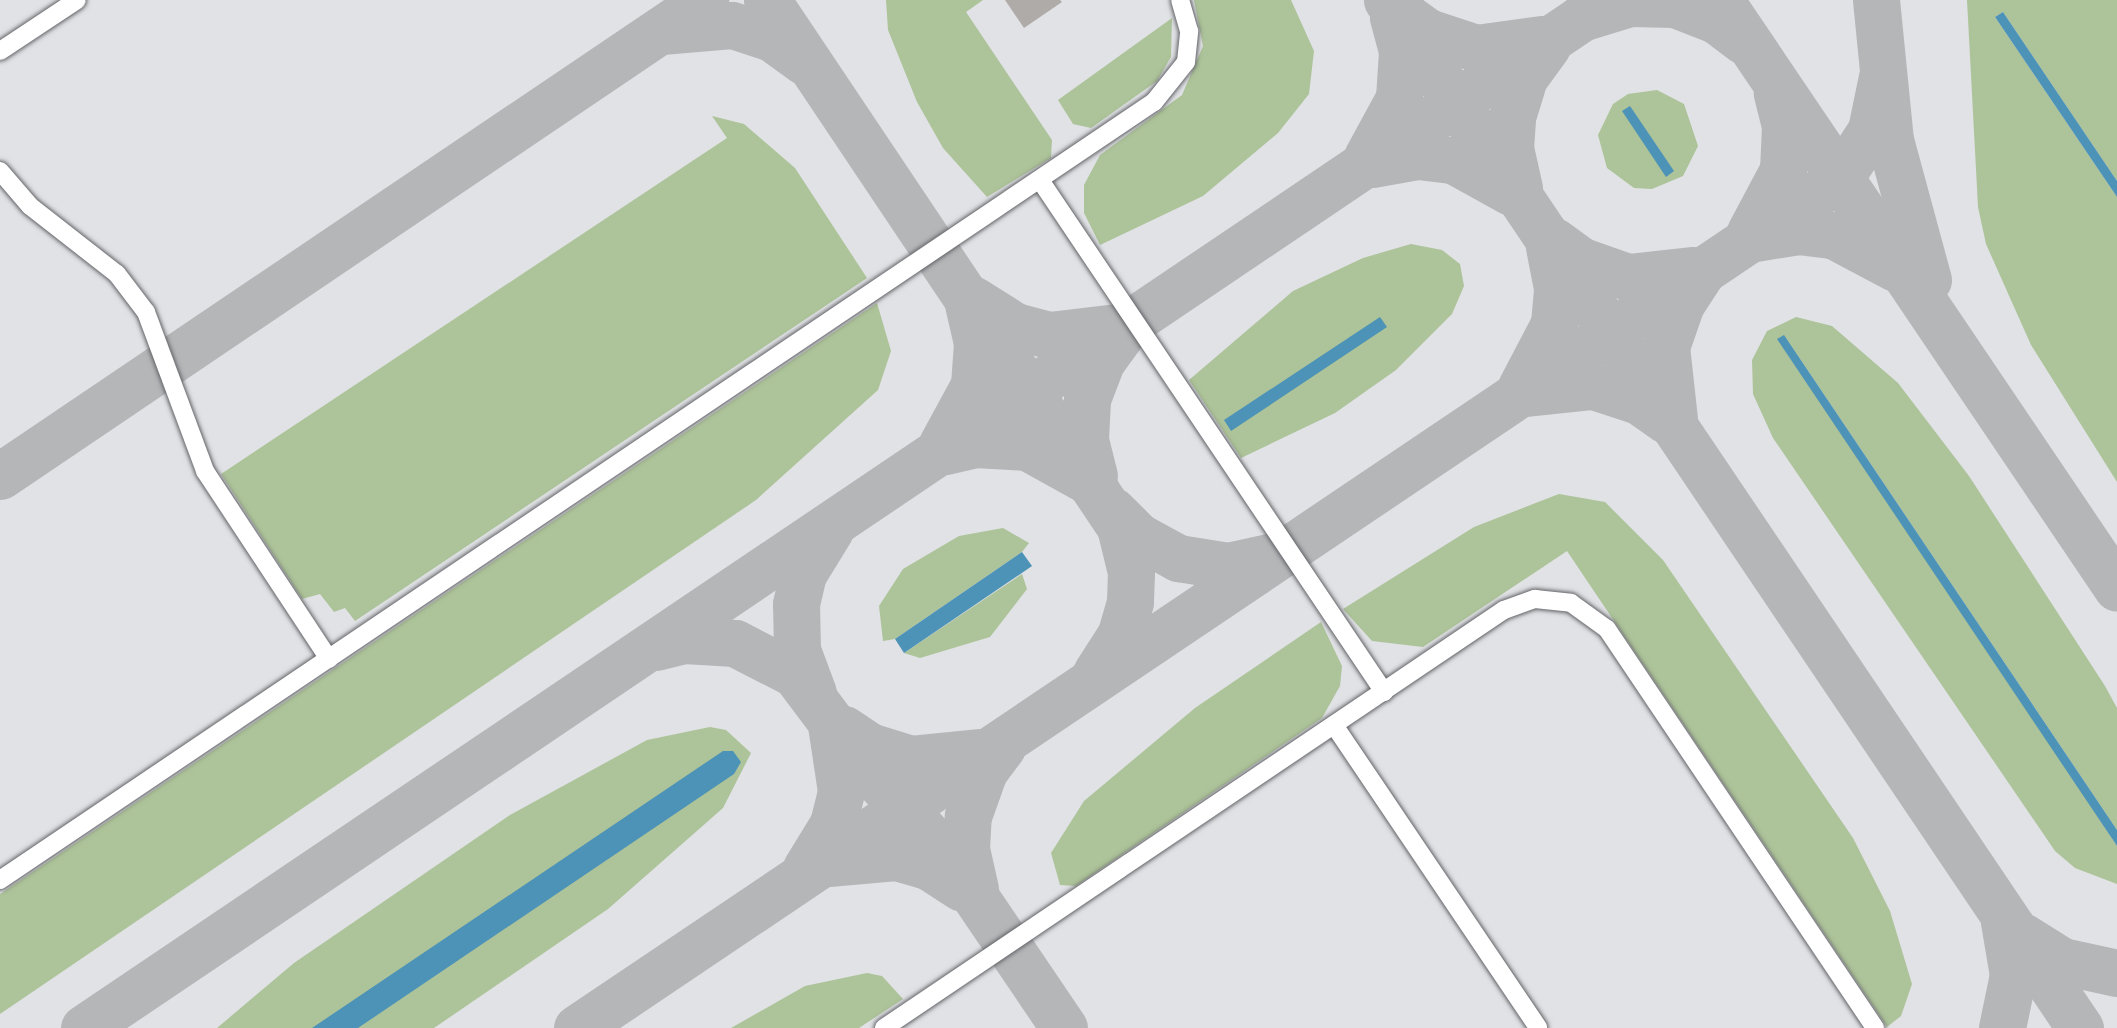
<!DOCTYPE html>
<html>
<head>
<meta charset="utf-8">
<style>
	body { margin:0 }
	#map { position:relative; width:2117px; height:1028px; overflow:hidden; background:#e0e2e5; font-family:"Libre Baskerville",serif }
	div>[style] { position:absolute }
	.green>* { inset:0; background:#adc399 }
	.water>* { inset:0; background:#4d93b7 }
	.taxiway>* { height:47px; margin:-23.5px; padding:0 23.5px; transform-origin:23.5px; border-radius:23.5px; background:#b4b6b8 }
	.building>* { inset:0; background:#afaba9 }
	.roads { filter:drop-shadow(0 0 2px #636468) drop-shadow(0 0 2px #636468) }
	.minor>* { height:18px; margin:-9px; padding:0 9px; transform-origin:9px; border-radius:9px; background:#fff }
	span { translate:-50% -50%; white-space:nowrap; text-align:center; line-height:1.15; -webkit-text-stroke:5px #edeff3; paint-order:stroke }
</style>
</head>
<body>
<div id="map">
	<div class="green">
		<div style="clip-path:polygon(886px 0,983px 0,966px 12px,1052px 140px,1051px 158px,987px 197px,943px 148px,917px 102px,888px 30px)"></div>
		<div style="clip-path:polygon(1194px 0,1291px 0,1314px 51px,1309px 94px,1278px 133px,1203px 196px,1100px 245px,1084px 213px,1084px 185px,1100px 155px,1182px 95px,1203px 46px)"></div>
		<div style="clip-path:polygon(1967px 0,2117px 0,2117px 181px,2003px 12px,1995px 17px,2117px 197px,2117px 482px,2031px 345px,1986px 244px,1978px 207px)"></div>
		<div style="clip-path:polygon(1172px 18px,1171px 57px,1157px 81px,1091px 128px,1073px 124px,1058px 100px)"></div>
		<div style="clip-path:polygon(1657px 90px,1684px 104px,1698px 146px,1683px 176px,1652px 189px,1634px 188px,1607px 168px,1598px 135px,1613px 104px,1628px 94px)"></div>
		<div style="clip-path:polygon(712px 116px,744px 124px,795px 168px,867px 278px,355px 621px,345px 608px,334px 612px,320px 594px,302px 599px,221px 474px,727px 138px)"></div>
		<div style="clip-path:polygon(1411px 244px,1442px 250px,1460px 264px,1464px 286px,1452px 314px,1396px 370px,1335px 413px,1241px 458px,1189px 380px,1293px 291px,1363px 258px)"></div>
		<div style="clip-path:polygon(877px 303px,891px 351px,878px 390px,756px 500px,0 1014px,0 894px)"></div>
		<div style="clip-path:polygon(1796px 317px,1832px 326px,1898px 383px,1969px 476px,2105px 686px,2117px 708px,2117px 830px,1784px 335px,2117px 846px,2117px 884px,2075px 868px,2055px 851px,1773px 438px,1753px 394px,1752px 360px,1767px 331px)"></div>
		<div style="clip-path:polygon(1559px 494px,1605px 502px,1663px 560px,1853px 838px,1890px 911px,1912px 984px,1901px 1016px,1887px 1027px,1567px 551px,1423px 647px,1372px 641px,1343px 609px,1474px 527px)"></div>
		<div style="clip-path:polygon(1003px 528px,1029px 543px,1022px 552px,895px 639px,883px 641px,879px 606px,903px 569px,959px 536px)"></div>
		<div style="clip-path:polygon(1022px 574px,1027px 589px,990px 637px,920px 658px,904px 653px)"></div>
		<div style="clip-path:polygon(1321px 622px,1342px 666px,1340px 686px,1322px 718px,1076px 886px,1060px 885px,1051px 853px,1084px 801px,1195px 708px)"></div>
		<div style="clip-path:polygon(710px 727px,726px 730px,751px 753px,723px 808px,608px 909px,434px 1028px,217px 1028px,294px 963px,510px 815px,647px 740px)"></div>
		<div style="clip-path:polygon(867px 973px,882px 976px,903px 999px,859px 1028px,731px 1028px,805px 986px)"></div>
	</div>
	<div class="water">
		<div style="clip-path:polygon(2003px 12px,2117px 181px,2117px 197px,1995px 17px)"></div>
		<div style="clip-path:polygon(1630px 106px,1674px 171px,1666px 177px,1622px 111px)"></div>
		<div style="clip-path:polygon(1380px 317px,1387px 327px,1231px 431px,1224px 420px)"></div>
		<div style="clip-path:polygon(1784px 335px,2117px 830px,2117px 846px,1777px 339px)"></div>
		<div style="clip-path:polygon(1022px 552px,1032px 566px,904px 653px,895px 639px)"></div>
		<div style="clip-path:polygon(723px 751px,733px 751px,741px 762px,734px 774px,358px 1028px,312px 1028px)"></div>
	</div>
	<div class="taxiway">
		<div style="left:767px;top:0;width:634px;rotate:56.18deg"></div>
		<div style="left:1120px;top:527px;width:46px;rotate:76.3deg"></div>
		<div style="left:1131px;top:572px;width:30px;rotate:92deg"></div>
		<div style="left:1130px;top:602px;width:33px;rotate:106deg"></div>
		<div style="left:1121px;top:634px;width:46px;rotate:122.7deg"></div>
		<div style="left:1387px;top:0;width:1240px;rotate:56.02deg"></div>
		<div style="left:1720px;top:0;width:709px;rotate:55.97deg"></div>
		<div style="left:1876px;top:0;width:141px;rotate:84.3deg"></div>
		<div style="left:1890px;top:140px;width:145px;rotate:74.8deg"></div>
		<div style="left:1400px;top:12px;width:34px;rotate:36deg"></div>
		<div style="left:1428px;top:32px;width:51px;rotate:18.4deg"></div>
		<div style="left:1476px;top:48px;width:68px;rotate:-7.7deg"></div>
		<div style="left:1581px;top:18px;width:51px;rotate:-17deg"></div>
		<div style="left:1630px;top:3px;width:45px;rotate:1.3deg"></div>
		<div style="left:1675px;top:4px;width:44px;rotate:21.3deg"></div>
		<div style="left:1716px;top:20px;width:34px;rotate:37deg"></div>
		<div style="left:661px;top:31px;width:71px;rotate:-4.8deg"></div>
		<div style="left:732px;top:25px;width:42px;rotate:18deg"></div>
		<div style="left:772px;top:38px;width:39px;rotate:36deg"></div>
		<div style="left:1367px;top:157px;width:67px;rotate:-61.5deg"></div>
		<div style="left:1399px;top:98px;width:47px;rotate:-86.3deg"></div>
		<div style="left:1402px;top:51px;width:35px;rotate:-105deg"></div>
		<div style="left:1372px;top:164px;width:47px;rotate:-9.9deg"></div>
		<div style="left:1418px;top:156px;width:35px;rotate:7deg"></div>
		<div style="left:1453px;top:160px;width:66px;rotate:28.9deg"></div>
		<div style="left:1519px;top:188px;width:41px;rotate:-102.7deg"></div>
		<div style="left:1510px;top:148px;width:31px;rotate:-86deg"></div>
		<div style="left:1512px;top:117px;width:41px;rotate:-72.9deg"></div>
		<div style="left:1524px;top:78px;width:39px;rotate:-54deg"></div>
		<div style="left:1750px;top:232px;width:70px;rotate:-62deg"></div>
		<div style="left:1783px;top:170px;width:44px;rotate:-87.4deg"></div>
		<div style="left:1785px;top:126px;width:34px;rotate:-104deg"></div>
		<div style="left:1755px;top:238px;width:44px;rotate:-9.2deg"></div>
		<div style="left:1798px;top:231px;width:35px;rotate:7deg"></div>
		<div style="left:1833px;top:235px;width:70px;rotate:28deg"></div>
		<div style="left:1554px;top:241px;width:34px;rotate:36deg"></div>
		<div style="left:1582px;top:261px;width:49px;rotate:19.2deg"></div>
		<div style="left:1628px;top:277px;width:66px;rotate:-6.1deg"></div>
		<div style="left:974px;top:300px;width:49px;rotate:32.4deg"></div>
		<div style="left:1015px;top:326px;width:35px;rotate:15deg"></div>
		<div style="left:1049px;top:335px;width:68px;rotate:-6.7deg"></div>
		<div style="left:1521px;top:387px;width:71px;rotate:-62.4deg"></div>
		<div style="left:1554px;top:324px;width:36px;rotate:-85deg"></div>
		<div style="left:1557px;top:288px;width:42px;rotate:-101deg"></div>
		<div style="left:1526px;top:393px;width:67px;rotate:-6deg"></div>
		<div style="left:1593px;top:386px;width:48px;rotate:18.1deg"></div>
		<div style="left:1639px;top:401px;width:33px;rotate:35deg"></div>
		<div style="left:1674px;top:419px;width:72px;rotate:-96.3deg"></div>
		<div style="left:1666px;top:347px;width:46px;rotate:-70.8deg"></div>
		<div style="left:1681px;top:304px;width:35px;rotate:-57deg"></div>
		<div style="left:942px;top:444px;width:67px;rotate:-61.5deg"></div>
		<div style="left:974px;top:385px;width:42px;rotate:-85.9deg"></div>
		<div style="left:977px;top:343px;width:39px;rotate:-103deg"></div>
		<div style="left:945px;top:451px;width:31px;rotate:-13deg"></div>
		<div style="left:975px;top:444px;width:52px;rotate:3.3deg"></div>
		<div style="left:1027px;top:447px;width:66px;rotate:28.9deg"></div>
		<div style="left:0;top:476px;width:851px;rotate:-34.03deg"></div>
		<div style="left:1094px;top:476px;width:38px;rotate:-104deg"></div>
		<div style="left:1085px;top:439px;width:40px;rotate:-87.1deg"></div>
		<div style="left:1087px;top:399px;width:40px;rotate:-69deg"></div>
		<div style="left:1101px;top:362px;width:34px;rotate:-54deg"></div>
		<div style="left:1113px;top:511px;width:35px;rotate:45deg"></div>
		<div style="left:1138px;top:536px;width:46px;rotate:28.8deg"></div>
		<div style="left:1178px;top:558px;width:51px;rotate:9.1deg"></div>
		<div style="left:1228px;top:566px;width:42px;rotate:-12.4deg"></div>
		<div style="left:656px;top:647px;width:29px;rotate:-14deg"></div>
		<div style="left:684px;top:640px;width:51px;rotate:3.4deg"></div>
		<div style="left:735px;top:643px;width:68px;rotate:27.3deg"></div>
		<div style="left:795px;top:674px;width:110px;rotate:53.1deg"></div>
		<div style="left:861px;top:762px;width:130px;rotate:47.5deg"></div>
		<div style="left:949px;top:858px;width:205px;rotate:55.9deg"></div>
		<div style="left:813px;top:693px;width:46px;rotate:-110.4deg"></div>
		<div style="left:797px;top:650px;width:46px;rotate:-91.2deg"></div>
		<div style="left:796px;top:604px;width:31px;rotate:-77deg"></div>
		<div style="left:803px;top:574px;width:52px;rotate:-58.5deg"></div>
		<div style="left:844px;top:729px;width:30px;rotate:34deg"></div>
		<div style="left:869px;top:746px;width:44px;rotate:17.2deg"></div>
		<div style="left:911px;top:759px;width:68px;rotate:-5.9deg"></div>
		<div style="left:828px;top:863px;width:68px;rotate:-5deg"></div>
		<div style="left:896px;top:857px;width:33px;rotate:16deg"></div>
		<div style="left:928px;top:866px;width:40px;rotate:32.9deg"></div>
		<div style="left:806px;top:868px;width:52px;rotate:-58.5deg"></div>
		<div style="left:833px;top:824px;width:34px;rotate:-76deg"></div>
		<div style="left:841px;top:791px;width:67px;rotate:-98.6deg"></div>
		<div style="left:975px;top:889px;width:41px;rotate:-102.7deg"></div>
		<div style="left:966px;top:849px;width:33px;rotate:-87deg"></div>
		<div style="left:968px;top:816px;width:48px;rotate:-70.4deg"></div>
		<div style="left:984px;top:771px;width:30px;rotate:-53deg"></div>
		<div style="left:2022px;top:936px;width:47px;rotate:32deg"></div>
		<div style="left:2062px;top:961px;width:56px;rotate:12.3deg"></div>
		<div style="left:84px;top:1028px;width:1838px;rotate:-34deg"></div>
		<div style="left:577px;top:1028px;width:1522px;rotate:-33.94deg"></div>
		<div style="left:1840px;top:178px;width:57px;rotate:-57.1deg"></div>
		<div style="left:1871px;top:130px;width:54px;rotate:-78.3deg"></div>
		<div style="left:2002px;top:1028px;width:54px;rotate:-78.3deg"></div>
		<div style="left:2013px;top:975px;width:54px;rotate:-99.6deg"></div>
	</div>
	<div class="building">
		<div style="clip-path:polygon(1005px 0,1060px 0,1062px 2px,1024px 28px)"></div>
	</div>
	<div class="roads">
		<div class="minor">
			<div style="left:0;top:51px;width:92px;rotate:-33.5deg"></div>
			<div style="left:0;top:171px;width:46px;rotate:49.4deg"></div>
			<div style="left:30px;top:206px;width:110px;rotate:38deg"></div>
			<div style="left:117px;top:274px;width:48px;rotate:52.7deg"></div>
			<div style="left:146px;top:312px;width:170px;rotate:69.6deg"></div>
			<div style="left:205px;top:471px;width:225px;rotate:56.6deg"></div>
			<div style="left:1040px;top:180px;width:617px;rotate:56.1deg"></div>
			<div style="left:1334px;top:725px;width:365px;rotate:56deg"></div>
			<div style="left:0;top:880px;width:1392px;rotate:-33.99deg"></div>
			<div style="left:1154px;top:102px;width:51px;rotate:-51.3deg"></div>
			<div style="left:1186px;top:62px;width:31px;rotate:-84deg"></div>
			<div style="left:1189px;top:31px;width:32px;rotate:-106deg"></div>
			<div style="left:884px;top:1028px;width:748px;rotate:-33.99deg"></div>
			<div style="left:1504px;top:610px;width:33px;rotate:-20deg"></div>
			<div style="left:1535px;top:599px;width:36px;rotate:6deg"></div>
			<div style="left:1571px;top:603px;width:44px;rotate:35.8deg"></div>
			<div style="left:1607px;top:629px;width:481px;rotate:56.1deg"></div>
		</div>
	</div>
</div>
</body>
</html>
